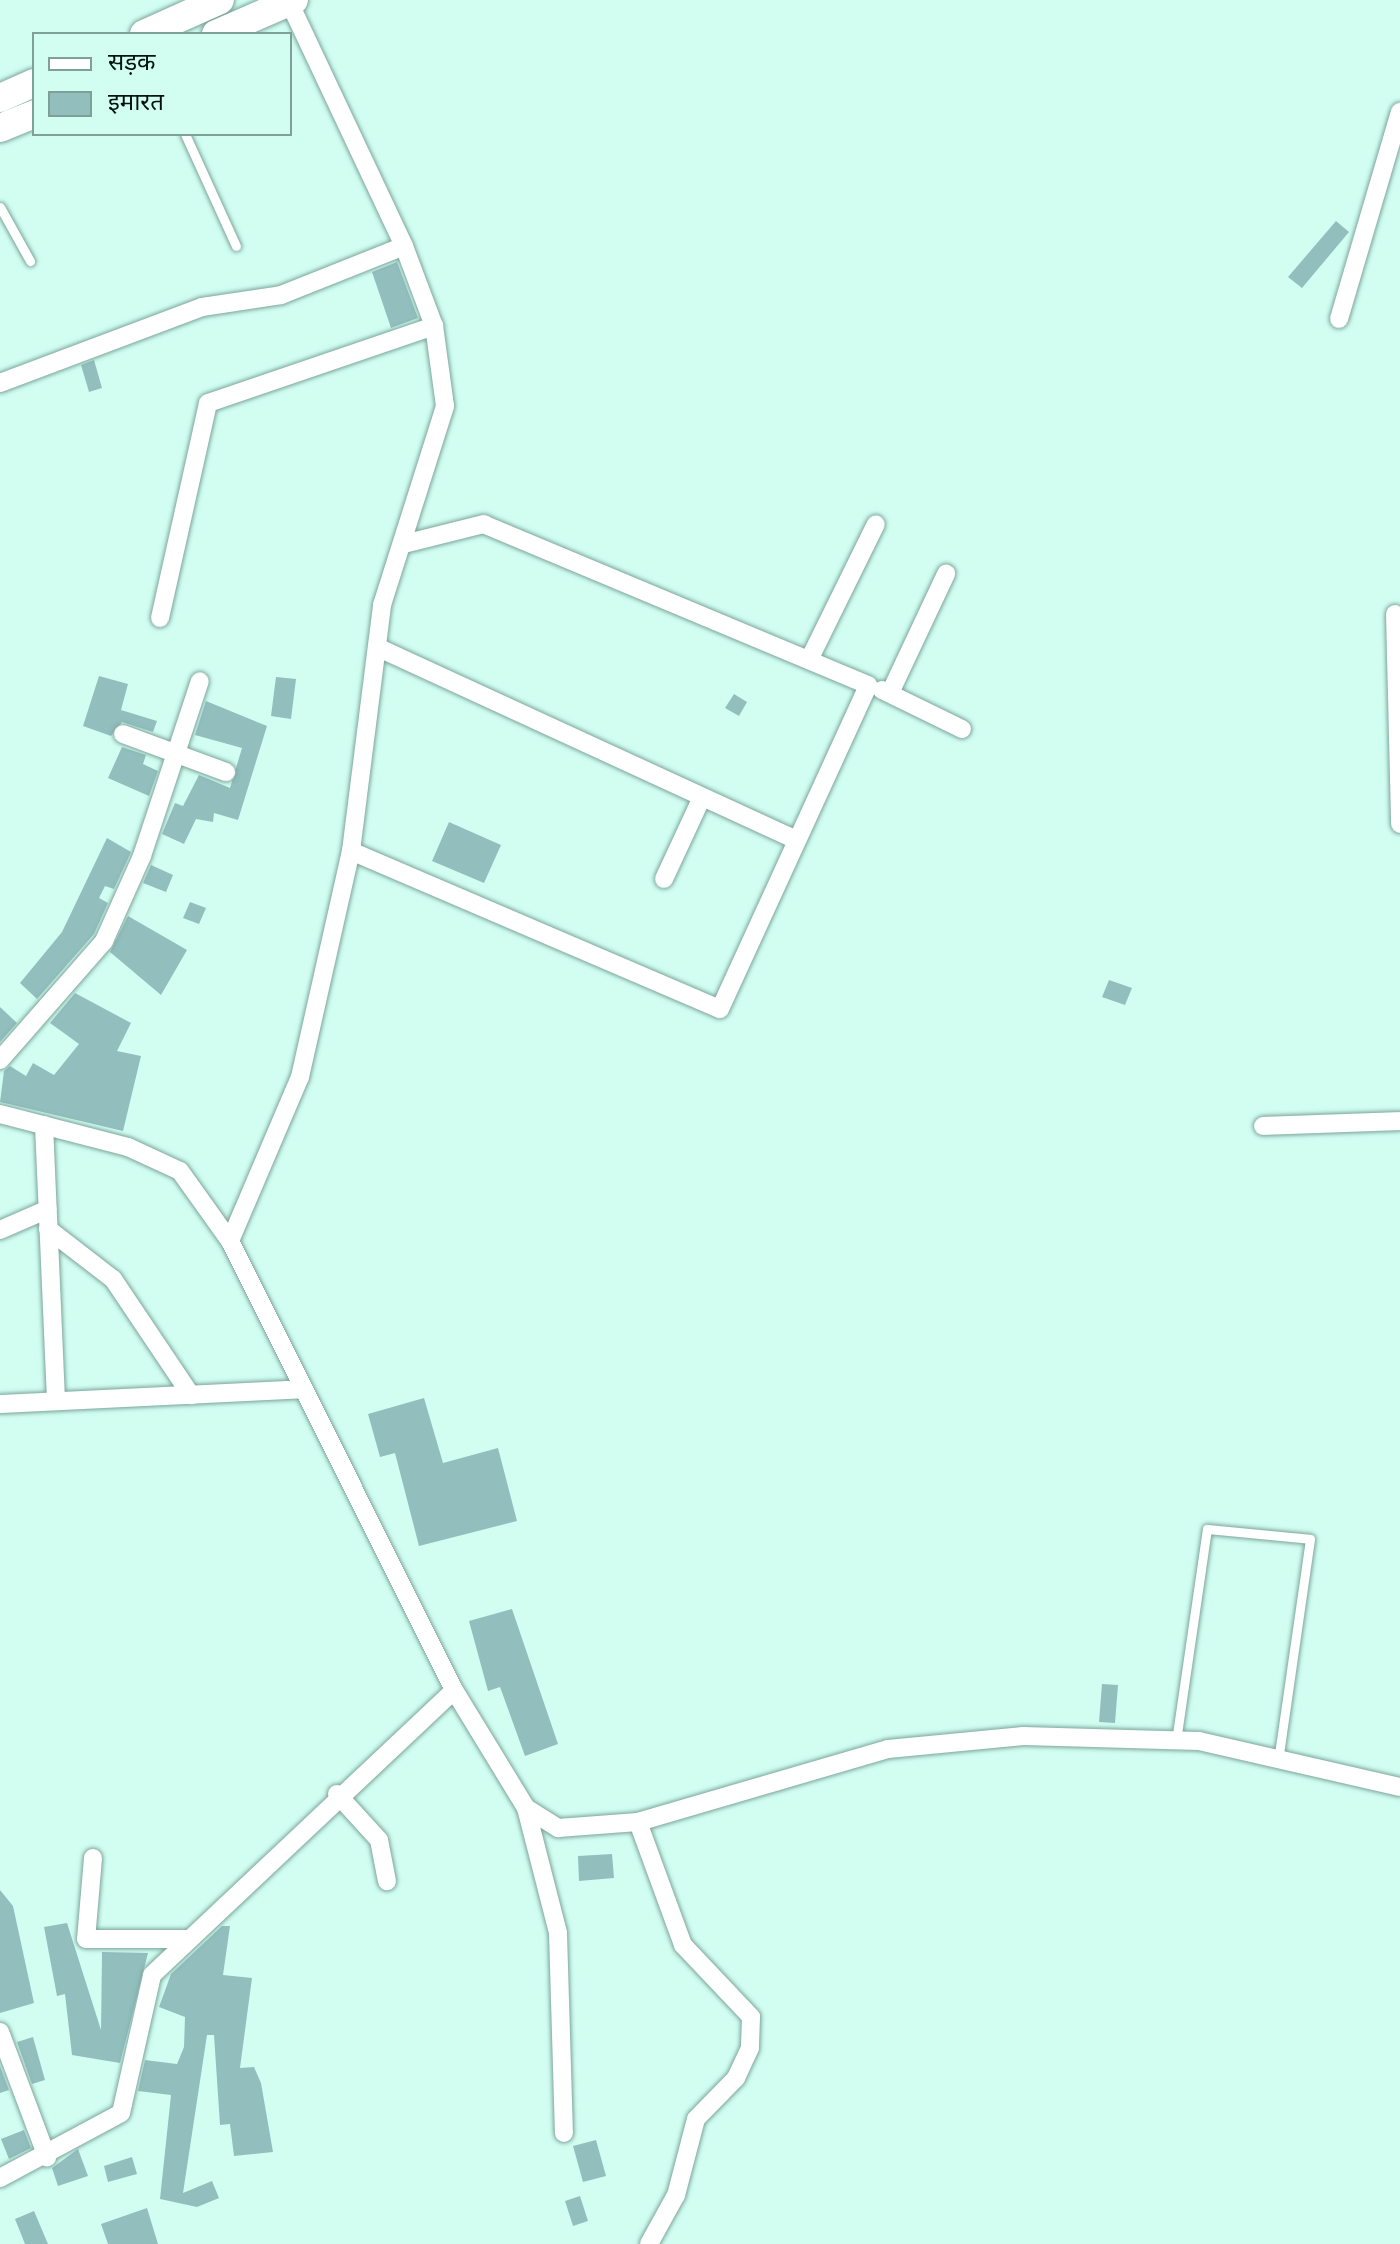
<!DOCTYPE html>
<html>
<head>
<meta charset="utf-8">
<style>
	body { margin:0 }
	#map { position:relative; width:1400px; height:2244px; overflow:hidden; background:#d2fef2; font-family:"Sofia Sans Condensed","Noto Sans Devanagari",sans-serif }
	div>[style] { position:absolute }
	.building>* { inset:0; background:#92bebe }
	.roads { filter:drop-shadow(0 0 2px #7ca59a) drop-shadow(0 0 2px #7ca59a) }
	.lane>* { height:9px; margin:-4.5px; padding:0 4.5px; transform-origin:4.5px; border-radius:4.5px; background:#fff }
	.street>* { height:18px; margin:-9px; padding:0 9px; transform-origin:9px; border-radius:9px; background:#fff }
	.primary>* { height:28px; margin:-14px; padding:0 14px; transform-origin:14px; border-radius:14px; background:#fff }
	span { translate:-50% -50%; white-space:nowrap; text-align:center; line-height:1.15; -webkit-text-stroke:7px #d2fef2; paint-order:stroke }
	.legend { position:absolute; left:32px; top:32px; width:260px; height:104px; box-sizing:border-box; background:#d2fef2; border:2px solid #7fa097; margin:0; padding:10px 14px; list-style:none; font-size:24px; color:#03120e }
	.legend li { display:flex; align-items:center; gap:16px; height:40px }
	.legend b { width:40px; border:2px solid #7fa097 }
</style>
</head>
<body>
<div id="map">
	<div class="building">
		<div style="clip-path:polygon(1336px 221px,1349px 232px,1302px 288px,1288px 277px)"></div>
		<div style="clip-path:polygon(397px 262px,418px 318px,391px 328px,372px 272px)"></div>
		<div style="clip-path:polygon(94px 360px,102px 388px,89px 392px,81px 365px)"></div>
		<div style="clip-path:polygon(99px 676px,128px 684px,121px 710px,157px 721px,153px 732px,122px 722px,111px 736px,83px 726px)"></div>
		<div style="clip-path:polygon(276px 677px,296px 679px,291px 719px,271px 716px)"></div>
		<div style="clip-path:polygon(734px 694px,747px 702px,739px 716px,725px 708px)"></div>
		<div style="clip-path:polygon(206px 701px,267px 726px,238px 820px,214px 813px,213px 822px,196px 819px,184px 844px,162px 834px,175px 803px,183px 806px,199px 775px,230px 788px,242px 748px,195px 735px)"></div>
		<div style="clip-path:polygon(122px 747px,146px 755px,143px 764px,158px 771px,149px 796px,108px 778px)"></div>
		<div style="clip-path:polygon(449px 822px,501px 845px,484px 883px,432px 861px)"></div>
		<div style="clip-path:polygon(107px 838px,131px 852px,114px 889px,105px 886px,99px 898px,108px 903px,94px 934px,37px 999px,20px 983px,62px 932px)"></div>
		<div style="clip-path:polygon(151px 865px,173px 875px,166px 892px,143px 883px)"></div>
		<div style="clip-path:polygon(190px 902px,206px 908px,199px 924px,183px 918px)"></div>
		<div style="clip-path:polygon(128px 916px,187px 950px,161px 995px,110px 952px)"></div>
		<div style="clip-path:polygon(1109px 980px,1132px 988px,1125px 1005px,1102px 997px)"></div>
		<div style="clip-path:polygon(75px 993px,131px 1023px,117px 1051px,141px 1056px,123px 1131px,0 1102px,4px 1071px,10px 1066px,26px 1076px,33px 1063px,54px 1075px,79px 1044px,50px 1023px)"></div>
		<div style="clip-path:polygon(0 1007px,17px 1023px,0 1042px)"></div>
		<div style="clip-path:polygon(424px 1398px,443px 1463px,498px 1448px,517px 1521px,419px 1546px,395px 1453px,380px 1457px,368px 1414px)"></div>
		<div style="clip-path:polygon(512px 1609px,558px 1744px,525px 1756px,500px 1687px,488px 1691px,469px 1621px)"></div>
		<div style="clip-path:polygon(1102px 1684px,1118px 1685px,1115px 1723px,1099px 1722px)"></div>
		<div style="clip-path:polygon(612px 1854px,614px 1878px,579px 1881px,578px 1856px)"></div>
		<div style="clip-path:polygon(0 1890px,13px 1906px,34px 2003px,0 2013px)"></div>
		<div style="clip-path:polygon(67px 1923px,101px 2030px,102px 1952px,148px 1953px,120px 2063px,72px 2055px,65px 1994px,57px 1996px,44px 1927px)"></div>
		<div style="clip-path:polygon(222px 1926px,230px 1926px,223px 1975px,252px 1978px,240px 2068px,254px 2067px,261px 2083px,273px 2152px,234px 2156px,230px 2124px,220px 2125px,214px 2035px,207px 2035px,183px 2193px,212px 2181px,219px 2198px,197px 2207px,160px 2199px,171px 2095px,138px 2091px,145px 2060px,177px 2064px,184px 2047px,185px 2017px,159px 2007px,171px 1974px)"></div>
		<div style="clip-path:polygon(33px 2037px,45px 2080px,32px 2084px,17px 2042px)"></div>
		<div style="clip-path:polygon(0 2066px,9px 2090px,0 2093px)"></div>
		<div style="clip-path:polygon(24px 2130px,31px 2148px,9px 2159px,1px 2139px)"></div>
		<div style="clip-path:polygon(596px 2140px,606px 2176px,583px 2182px,573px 2146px)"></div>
		<div style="clip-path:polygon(78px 2149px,88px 2176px,58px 2186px,52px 2168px)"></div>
		<div style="clip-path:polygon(132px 2157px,137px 2174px,108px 2182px,104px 2166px)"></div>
		<div style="clip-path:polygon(580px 2196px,588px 2221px,573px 2226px,565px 2201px)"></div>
		<div style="clip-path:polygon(147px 2208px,158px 2244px,108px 2244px,101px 2224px)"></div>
		<div style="clip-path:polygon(34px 2211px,48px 2244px,25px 2244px,15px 2219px)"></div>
	</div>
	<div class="roads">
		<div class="lane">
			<div style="left:185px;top:134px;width:123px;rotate:65.5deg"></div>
			<div style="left:0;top:207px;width:62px;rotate:60.9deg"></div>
			<div style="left:1176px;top:1741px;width:214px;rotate:-81.7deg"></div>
			<div style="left:1207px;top:1529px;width:103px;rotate:5.5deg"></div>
			<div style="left:1310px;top:1539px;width:224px;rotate:98.2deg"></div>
		</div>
		<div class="street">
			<div style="left:1339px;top:319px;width:216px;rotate:-73.6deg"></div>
			<div style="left:0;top:383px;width:216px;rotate:-20.6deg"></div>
			<div style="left:202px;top:307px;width:80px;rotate:-8.6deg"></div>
			<div style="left:281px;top:295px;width:132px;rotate:-21.7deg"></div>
			<div style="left:1395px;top:614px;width:210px;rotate:88.6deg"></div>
			<div style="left:160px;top:618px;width:220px;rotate:-77.4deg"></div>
			<div style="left:208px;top:403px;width:239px;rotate:-18.8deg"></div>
			<div style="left:379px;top:648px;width:457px;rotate:24.7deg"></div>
			<div style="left:810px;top:658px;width:149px;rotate:-63.8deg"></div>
			<div style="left:882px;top:690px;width:89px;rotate:26deg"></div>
			<div style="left:890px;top:693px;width:132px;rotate:-64.8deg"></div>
			<div style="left:123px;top:734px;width:110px;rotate:20.3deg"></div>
			<div style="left:351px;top:851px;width:401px;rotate:23.2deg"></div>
			<div style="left:720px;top:1009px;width:356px;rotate:-65.4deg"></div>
			<div style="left:868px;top:685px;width:416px;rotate:-157.3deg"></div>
			<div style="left:484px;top:524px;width:82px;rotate:166deg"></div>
			<div style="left:664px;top:879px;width:90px;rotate:-65.1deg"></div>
			<div style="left:0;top:1060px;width:158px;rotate:-48.8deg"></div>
			<div style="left:104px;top:941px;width:93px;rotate:-65.9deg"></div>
			<div style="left:142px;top:856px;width:184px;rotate:-71.7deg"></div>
			<div style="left:0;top:1114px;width:132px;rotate:14.5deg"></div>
			<div style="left:128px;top:1147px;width:57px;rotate:24.8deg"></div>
			<div style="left:180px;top:1171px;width:86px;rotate:54.5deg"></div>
			<div style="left:230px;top:1241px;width:502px;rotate:63.49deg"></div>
			<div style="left:454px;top:1690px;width:138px;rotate:58.6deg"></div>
			<div style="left:526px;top:1808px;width:38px;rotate:32deg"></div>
			<div style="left:558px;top:1828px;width:80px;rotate:-4.3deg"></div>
			<div style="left:638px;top:1822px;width:260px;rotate:-16.3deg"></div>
			<div style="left:888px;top:1749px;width:136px;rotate:-5.5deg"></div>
			<div style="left:1023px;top:1736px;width:176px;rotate:1.6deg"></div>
			<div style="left:1199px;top:1741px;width:206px;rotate:12.9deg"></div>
			<div style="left:44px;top:1125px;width:276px;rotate:87.5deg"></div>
			<div style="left:1263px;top:1126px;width:137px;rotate:-2.1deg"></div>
			<div style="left:48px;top:1229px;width:82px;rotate:37.6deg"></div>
			<div style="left:113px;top:1279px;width:140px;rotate:56.1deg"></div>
			<div style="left:0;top:1230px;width:52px;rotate:-23.6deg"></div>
			<div style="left:230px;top:1241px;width:178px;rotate:-66.9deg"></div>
			<div style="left:300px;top:1077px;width:232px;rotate:-77.3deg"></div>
			<div style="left:351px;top:851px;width:248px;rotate:-82.8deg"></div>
			<div style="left:382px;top:605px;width:209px;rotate:-72.4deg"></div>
			<div style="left:445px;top:406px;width:81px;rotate:-97.8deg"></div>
			<div style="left:434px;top:326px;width:85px;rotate:-110.6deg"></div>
			<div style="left:404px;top:246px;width:270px;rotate:-115.2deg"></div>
			<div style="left:0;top:1404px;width:304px;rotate:-2.8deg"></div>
			<div style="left:337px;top:1794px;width:62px;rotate:47.6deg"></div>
			<div style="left:379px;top:1840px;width:42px;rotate:79deg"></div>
			<div style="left:526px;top:1808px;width:129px;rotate:75.6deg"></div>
			<div style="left:558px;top:1933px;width:200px;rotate:88.3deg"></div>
			<div style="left:638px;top:1822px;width:131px;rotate:69.9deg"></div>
			<div style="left:683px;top:1945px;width:99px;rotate:46.6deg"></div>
			<div style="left:751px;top:2017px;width:31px;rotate:92deg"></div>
			<div style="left:750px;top:2048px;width:33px;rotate:115deg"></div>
			<div style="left:736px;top:2078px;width:57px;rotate:134.3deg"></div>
			<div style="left:696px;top:2119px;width:79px;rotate:104.7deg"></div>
			<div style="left:676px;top:2195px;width:56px;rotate:118.9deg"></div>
			<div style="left:93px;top:1858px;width:81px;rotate:94.9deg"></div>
			<div style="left:86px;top:1939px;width:103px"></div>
			<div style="left:0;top:2032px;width:134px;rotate:69.4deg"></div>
			<div style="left:0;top:2178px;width:137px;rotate:-28.2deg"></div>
			<div style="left:121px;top:2113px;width:141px;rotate:-77.3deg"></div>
			<div style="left:152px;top:1975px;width:415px;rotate:-43.3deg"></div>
		</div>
		<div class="primary">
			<div style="left:144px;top:34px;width:83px;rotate:-24.1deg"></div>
			<div style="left:216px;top:34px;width:85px;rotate:-23.6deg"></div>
			<div style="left:0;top:98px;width:37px;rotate:-24deg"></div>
			<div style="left:0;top:128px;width:37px;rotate:-22deg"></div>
		</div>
	</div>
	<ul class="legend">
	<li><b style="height:10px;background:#fff"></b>सड़क</li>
	<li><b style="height:22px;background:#92bebe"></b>इमारत</li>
	</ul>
</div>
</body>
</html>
